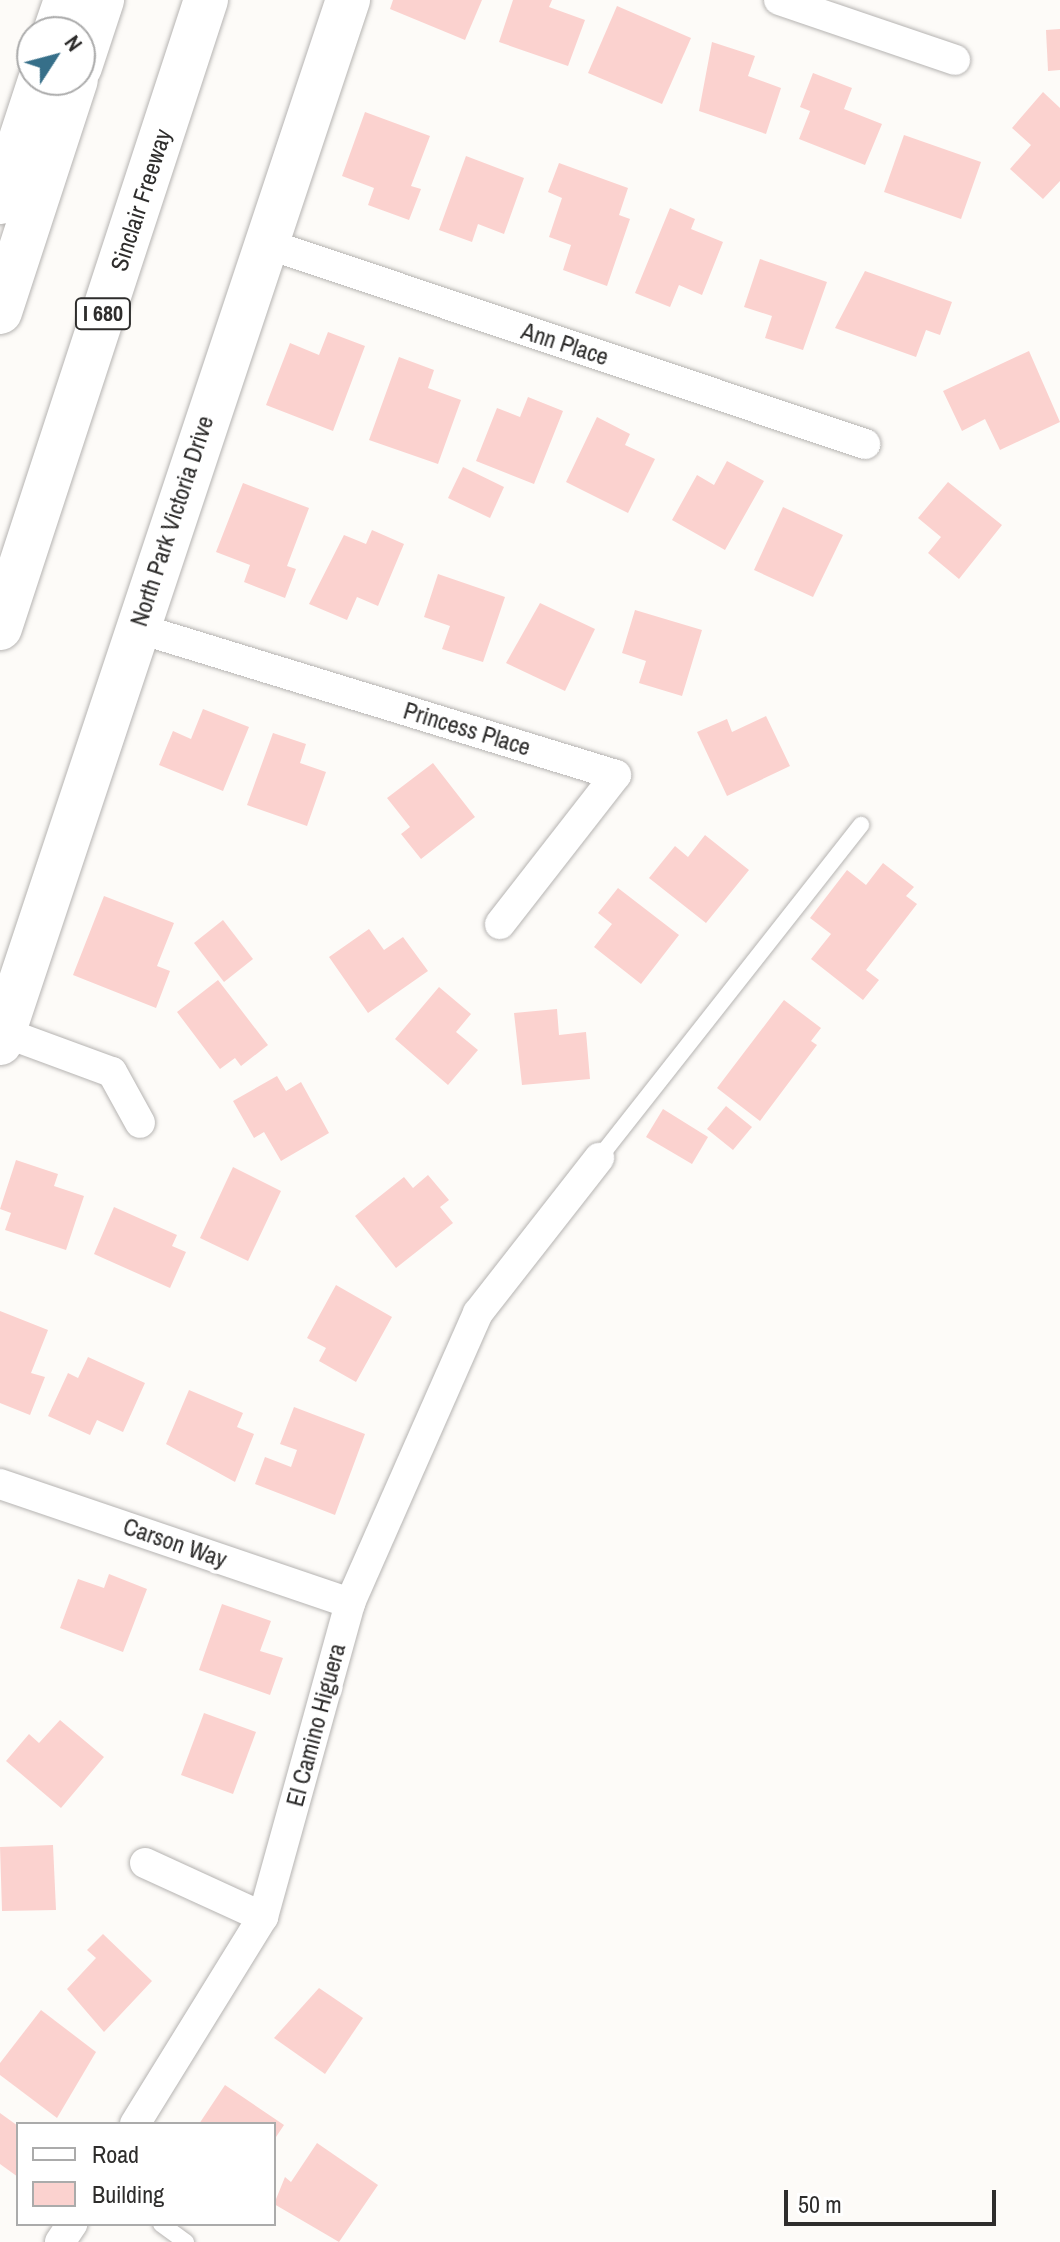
<!DOCTYPE html>
<html>
<head>
<meta charset="utf-8">
<style>
	body { margin:0 }
	#map { position:relative; width:1060px; height:2242px; overflow:hidden; background:#fdfbf8; font-family:"Archivo Narrow",sans-serif }
	div>[style] { position:absolute }
	.building>* { inset:0; background:#fbd2cf }
	.roads { filter:drop-shadow(0 0 2px #b6b4b2) drop-shadow(0 0 2px #b6b4b2) }
	.lane>* { height:16px; margin:-8px; padding:0 8px; transform-origin:8px; border-radius:8px; background:#fff }
	.street>* { height:30px; margin:-15px; padding:0 15px; transform-origin:15px; border-radius:15px; background:#fff }
	.secondary>* { height:44px; margin:-22px; padding:0 22px; transform-origin:22px; border-radius:22px; background:#fff }
	.highway>* { height:44px; margin:-22px; padding:0 22px; transform-origin:22px; border-radius:22px; background:#fff }
	span { translate:-50% -50%; white-space:nowrap; text-align:center; line-height:1.15; -webkit-text-stroke:8px #fff; paint-order:stroke }
	.shield-label span { padding:2px 6px; background:#fff; border:2px solid; border-radius:6px; -webkit-text-stroke-width:0 }
	.shield-label { font-size:22px; color:#2e2d2c; font-weight:700 }
	.street-label { font-size:24px; color:#2e2d2c }
	.legend { position:absolute; left:16px; top:2122px; width:260px; height:104px; box-sizing:border-box; background:#fff; border:2px solid #ababab; margin:0; padding:10px 14px; list-style:none; font-size:24px; color:#2e2d2c }
	.legend li { display:flex; align-items:center; gap:16px; height:40px }
	.legend b { width:40px; border:2px solid #ababab }
	.north { position:absolute; left:16px; top:16px; width:80px; height:80px; box-sizing:border-box; background:#fff; border:2px solid #ababab; border-radius:50%; rotate:54deg; font-size:22px; font-weight:700; line-height:32px; text-align:center; color:#2e2d2c }
	.north::after { content:''; display:block; margin:auto; width:28px; height:36px; background:#366f89; clip-path:polygon(50% 0,100% 100%,50% 72%,0 100%) }
	.scale { position:absolute; left:784px; top:2190px; width:212px; height:36px; box-sizing:border-box; border:4px solid #2e2d2c; border-top:0; padding-left:10px; font-size:24px; line-height:28px; white-space:nowrap; color:#2e2d2c; -webkit-text-stroke:6px #fff; paint-order:stroke }
</style>
</head>
<body>
<div id="map">
	<div class="building">
		<div style="clip-path:polygon(393px 0,482px 0,465px 40px,390px 9px)"></div>
		<div style="clip-path:polygon(513px 0,552px 0,549px 7px,585px 20px,568px 66px,499px 42px)"></div>
		<div style="clip-path:polygon(617px 6px,691px 38px,662px 104px,588px 73px)"></div>
		<div style="clip-path:polygon(1060px 29px,1060px 70px,1048px 71px,1046px 30px)"></div>
		<div style="clip-path:polygon(712px 42px,755px 56px,748px 76px,781px 88px,766px 134px,699px 111px)"></div>
		<div style="clip-path:polygon(813px 73px,852px 88px,844px 109px,882px 124px,865px 165px,799px 139px,810px 111px,800px 107px)"></div>
		<div style="clip-path:polygon(1043px 92px,1060px 108px,1060px 181px,1043px 199px,1010px 169px,1031px 145px,1012px 128px)"></div>
		<div style="clip-path:polygon(365px 112px,430px 136px,411px 186px,421px 189px,409px 220px,368px 205px,374px 188px,342px 176px)"></div>
		<div style="clip-path:polygon(904px 135px,981px 162px,961px 219px,884px 192px)"></div>
		<div style="clip-path:polygon(466px 156px,524px 178px,504px 234px,478px 224px,472px 242px,439px 230px)"></div>
		<div style="clip-path:polygon(559px 163px,628px 188px,619px 215px,630px 219px,607px 286px,563px 270px,571px 245px,549px 237px,562px 198px,548px 192px)"></div>
		<div style="clip-path:polygon(670px 208px,695px 219px,691px 229px,723px 242px,702px 295px,679px 285px,670px 307px,635px 293px)"></div>
		<div style="clip-path:polygon(760px 259px,827px 282px,803px 350px,765px 338px,772px 316px,744px 307px)"></div>
		<div style="clip-path:polygon(865px 271px,952px 302px,940px 335px,926px 330px,916px 357px,835px 328px)"></div>
		<div style="clip-path:polygon(328px 332px,365px 346px,333px 431px,266px 405px,290px 343px,319px 355px)"></div>
		<div style="clip-path:polygon(1029px 351px,1060px 422px,1000px 450px,985px 419px,962px 431px,943px 391px)"></div>
		<div style="clip-path:polygon(399px 357px,434px 370px,428px 388px,461px 400px,438px 464px,369px 440px)"></div>
		<div style="clip-path:polygon(528px 397px,563px 411px,534px 484px,476px 461px,497px 408px,520px 417px)"></div>
		<div style="clip-path:polygon(597px 417px,630px 434px,625px 445px,655px 459px,628px 513px,566px 482px)"></div>
		<div style="clip-path:polygon(727px 461px,764px 481px,725px 550px,672px 520px,697px 475px,714px 485px)"></div>
		<div style="clip-path:polygon(463px 467px,504px 487px,490px 518px,448px 498px)"></div>
		<div style="clip-path:polygon(948px 482px,1002px 525px,959px 579px,928px 553px,941px 537px,918px 518px)"></div>
		<div style="clip-path:polygon(243px 483px,309px 508px,287px 566px,296px 569px,285px 598px,244px 582px,250px 565px,216px 552px)"></div>
		<div style="clip-path:polygon(783px 507px,843px 535px,813px 597px,754px 570px)"></div>
		<div style="clip-path:polygon(372px 530px,404px 544px,378px 606px,357px 597px,347px 620px,309px 604px,344px 535px,366px 544px)"></div>
		<div style="clip-path:polygon(438px 574px,505px 597px,483px 662px,442px 649px,450px 626px,424px 617px)"></div>
		<div style="clip-path:polygon(540px 603px,595px 629px,565px 691px,506px 663px)"></div>
		<div style="clip-path:polygon(635px 610px,702px 630px,682px 696px,639px 683px,646px 661px,622px 653px)"></div>
		<div style="clip-path:polygon(203px 709px,249px 727px,223px 791px,159px 765px,173px 731px,191px 739px)"></div>
		<div style="clip-path:polygon(766px 716px,790px 766px,727px 796px,697px 732px,727px 719px,732px 732px)"></div>
		<div style="clip-path:polygon(273px 733px,306px 744px,300px 763px,326px 772px,307px 826px,247px 805px)"></div>
		<div style="clip-path:polygon(433px 763px,475px 817px,421px 859px,401px 834px,410px 827px,387px 798px)"></div>
		<div style="clip-path:polygon(705px 835px,749px 870px,706px 923px,649px 878px,675px 846px,688px 857px)"></div>
		<div style="clip-path:polygon(883px 863px,914px 887px,906px 896px,917px 904px,866px 970px,879px 980px,863px 1000px,811px 959px,831px 934px,810px 918px,847px 870px,866px 885px)"></div>
		<div style="clip-path:polygon(618px 888px,679px 935px,641px 984px,594px 947px,612px 924px,598px 913px)"></div>
		<div style="clip-path:polygon(104px 896px,174px 923px,157px 966px,170px 971px,156px 1008px,73px 975px)"></div>
		<div style="clip-path:polygon(223px 920px,253px 959px,224px 982px,194px 943px)"></div>
		<div style="clip-path:polygon(369px 929px,384px 950px,403px 937px,428px 971px,368px 1013px,329px 957px)"></div>
		<div style="clip-path:polygon(218px 980px,268px 1045px,241px 1066px,235px 1058px,220px 1069px,177px 1012px)"></div>
		<div style="clip-path:polygon(439px 987px,471px 1014px,456px 1032px,478px 1050px,448px 1085px,395px 1039px)"></div>
		<div style="clip-path:polygon(784px 1000px,821px 1028px,811px 1041px,817px 1045px,760px 1121px,717px 1088px)"></div>
		<div style="clip-path:polygon(557px 1009px,559px 1035px,586px 1032px,590px 1079px,522px 1085px,514px 1013px)"></div>
		<div style="clip-path:polygon(277px 1076px,286px 1091px,301px 1082px,329px 1133px,281px 1161px,264px 1132px,254px 1138px,233px 1101px)"></div>
		<div style="clip-path:polygon(726px 1106px,752px 1127px,733px 1150px,707px 1129px)"></div>
		<div style="clip-path:polygon(663px 1109px,708px 1137px,692px 1164px,646px 1137px)"></div>
		<div style="clip-path:polygon(16px 1160px,58px 1174px,54px 1186px,84px 1196px,66px 1250px,5px 1230px,11px 1213px,0 1209px)"></div>
		<div style="clip-path:polygon(233px 1167px,281px 1191px,248px 1261px,200px 1238px)"></div>
		<div style="clip-path:polygon(428px 1175px,449px 1200px,440px 1207px,453px 1223px,396px 1268px,355px 1216px,404px 1177px,413px 1188px)"></div>
		<div style="clip-path:polygon(114px 1207px,177px 1235px,172px 1246px,186px 1252px,170px 1288px,94px 1254px)"></div>
		<div style="clip-path:polygon(336px 1285px,392px 1317px,356px 1382px,319px 1361px,326px 1348px,307px 1338px)"></div>
		<div style="clip-path:polygon(0 1311px,48px 1330px,31px 1373px,45px 1377px,30px 1415px,0 1403px)"></div>
		<div style="clip-path:polygon(88px 1357px,145px 1383px,123px 1432px,97px 1420px,90px 1435px,48px 1416px,68px 1373px,78px 1378px)"></div>
		<div style="clip-path:polygon(189px 1390px,243px 1413px,237px 1427px,254px 1434px,235px 1482px,166px 1444px)"></div>
		<div style="clip-path:polygon(294px 1407px,365px 1434px,335px 1515px,255px 1484px,265px 1457px,291px 1467px,297px 1450px,280px 1444px)"></div>
		<div style="clip-path:polygon(109px 1574px,147px 1589px,123px 1652px,60px 1628px,78px 1579px,104px 1588px)"></div>
		<div style="clip-path:polygon(222px 1604px,271px 1621px,260px 1651px,283px 1658px,270px 1695px,199px 1670px)"></div>
		<div style="clip-path:polygon(204px 1713px,256px 1732px,233px 1794px,181px 1775px)"></div>
		<div style="clip-path:polygon(60px 1720px,104px 1757px,61px 1808px,6px 1761px,29px 1734px,39px 1743px)"></div>
		<div style="clip-path:polygon(53px 1845px,56px 1910px,2px 1911px,0 1847px)"></div>
		<div style="clip-path:polygon(103px 1934px,152px 1981px,104px 2032px,67px 1989px,96px 1958px,87px 1950px)"></div>
		<div style="clip-path:polygon(319px 1988px,363px 2018px,325px 2074px,274px 2038px)"></div>
		<div style="clip-path:polygon(41px 2010px,96px 2052px,57px 2118px,0 2075px,0 2063px)"></div>
		<div style="clip-path:polygon(225px 2085px,284px 2125px,274px 2140px,274px 2124px,199px 2124px)"></div>
		<div style="clip-path:polygon(0 2113px,18px 2126px,18px 2177px,0 2164px)"></div>
		<div style="clip-path:polygon(317px 2143px,378px 2185px,339px 2242px,274px 2204px,285px 2177px,291px 2182px)"></div>
	</div>
	<div class="roads">
		<div class="lane">
			<div style="left:599px;top:1158px;width:424px;rotate:-51.8deg"></div>
			<div style="left:161px;top:2224px;width:31px;rotate:36deg"></div>
		</div>
		<div class="street">
			<div style="left:779px;top:0;width:186px;rotate:18.8deg"></div>
			<div style="left:264px;top:243px;width:634px;rotate:18.49deg"></div>
			<div style="left:137px;top:628px;width:501px;rotate:17.06deg"></div>
			<div style="left:616px;top:775px;width:189px;rotate:127.9deg"></div>
			<div style="left:3px;top:1032px;width:116px;rotate:20.2deg"></div>
			<div style="left:112px;top:1072px;width:58px;rotate:61.2deg"></div>
			<div style="left:0;top:1484px;width:370px;rotate:18.8deg"></div>
			<div style="left:145px;top:1863px;width:130px;rotate:24.6deg"></div>
			<div style="left:135px;top:2124px;width:243px;rotate:-58.3deg"></div>
			<div style="left:263px;top:1917px;width:326px;rotate:-74.5deg"></div>
			<div style="left:350px;top:1603px;width:317px;rotate:-66.2deg"></div>
			<div style="left:478px;top:1313px;width:197px;rotate:-52deg"></div>
			<div style="left:60px;top:2242px;width:22px;rotate:-56deg"></div>
		</div>
		<div class="secondary">
			<div style="left:0;top:1043px;width:1100px;rotate:-71.55deg"></div>
		</div>
		<div class="highway">
			<div style="left:55px;top:32px;width:34px;rotate:-71deg"></div>
			<div style="left:80px;top:67px;width:71px;rotate:-71.8deg"></div>
			<div style="left:0;top:202px;width:128px;rotate:-71.8deg"></div>
			<div style="left:0;top:312px;width:244px;rotate:-71.9deg"></div>
			<div style="left:0;top:628px;width:661px;rotate:-71.84deg"></div>
		</div>
	</div>
	<div class="shield-label">
		<span style="left:103px;top:314px">I 680</span>
	</div>
	<div class="street-label">
		<span style="left:141px;top:200px;rotate:-72deg">Sinclair Freeway</span>
		<span style="left:565px;top:344px;rotate:18deg">Ann Place</span>
		<span style="left:172px;top:521px;rotate:-72deg">North Park Victoria Drive</span>
		<span style="left:467px;top:729px;rotate:17deg">Princess Place</span>
		<span style="left:175px;top:1543px;rotate:19deg">Carson Way</span>
		<span style="left:316px;top:1725px;rotate:-75deg">El Camino Higuera</span>
	</div>
	<ul class="legend">
	<li><b style="height:10px;background:#fff"></b>Road</li>
	<li><b style="height:22px;background:#fbd2cf"></b>Building</li>
	</ul>
	<div class="north">N</div>
	<div class="scale">50 m</div>
</div>
</body>
</html>
